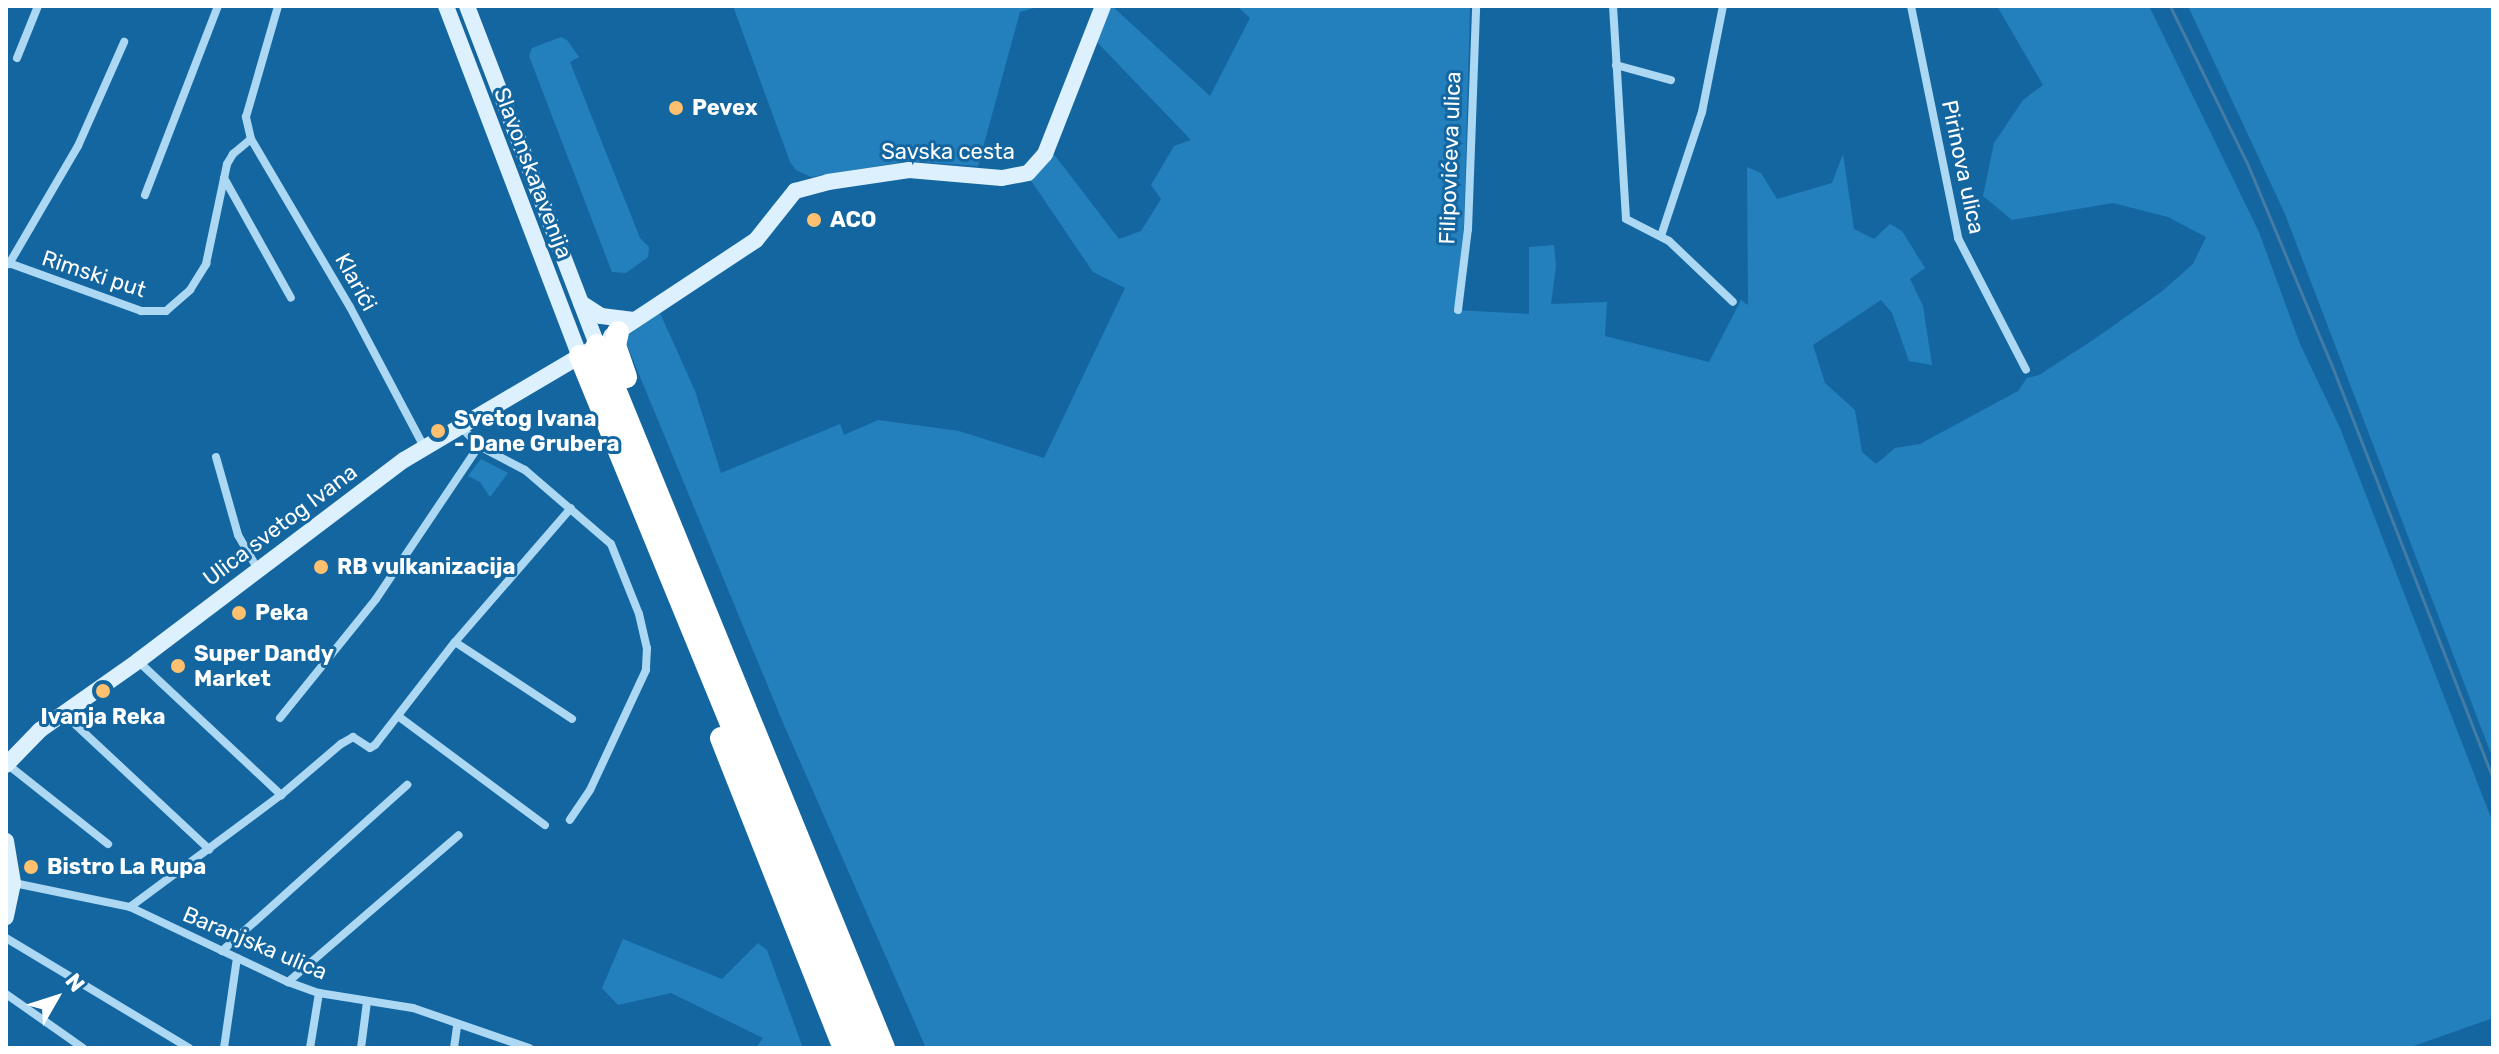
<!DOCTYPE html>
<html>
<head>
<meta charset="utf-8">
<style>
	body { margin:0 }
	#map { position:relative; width:2499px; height:1054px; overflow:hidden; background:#1466a0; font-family:Rubik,sans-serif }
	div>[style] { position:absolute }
	.green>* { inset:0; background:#2380bd }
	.stream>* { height:3px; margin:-1.5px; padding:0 1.5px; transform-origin:1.5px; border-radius:1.5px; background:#437ca4 }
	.street>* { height:8px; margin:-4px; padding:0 4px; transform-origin:4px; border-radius:4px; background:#acd8f4 }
	.secondary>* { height:16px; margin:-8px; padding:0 8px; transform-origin:8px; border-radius:8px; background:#dcf0fd }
	.highway>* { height:22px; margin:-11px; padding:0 11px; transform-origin:11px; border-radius:11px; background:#fff }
	.dots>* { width:22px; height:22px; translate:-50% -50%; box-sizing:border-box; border:4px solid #1466a0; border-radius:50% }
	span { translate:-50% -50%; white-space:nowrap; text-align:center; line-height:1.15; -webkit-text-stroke:6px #1466a0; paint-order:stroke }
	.poi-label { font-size:22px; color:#fff; font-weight:700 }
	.left { translate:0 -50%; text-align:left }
	.street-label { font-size:22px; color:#fff }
	.frame { position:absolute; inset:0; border:8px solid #fff; pointer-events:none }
	.north { position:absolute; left:16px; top:958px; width:80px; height:80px; -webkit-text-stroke:6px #1466a0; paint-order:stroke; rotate:51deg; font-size:22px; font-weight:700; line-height:32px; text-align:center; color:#fff }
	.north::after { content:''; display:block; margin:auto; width:28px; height:36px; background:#fff; clip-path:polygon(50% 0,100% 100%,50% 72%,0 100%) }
</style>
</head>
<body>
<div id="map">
	<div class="green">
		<div style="clip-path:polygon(733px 6px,1041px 6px,1020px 12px,978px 166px,908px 161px,811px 177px,796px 170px,790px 162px)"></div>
		<div style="clip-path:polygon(1112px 6px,1210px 96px,1250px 18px,1237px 6px,1470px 6px,1464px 223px,1455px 310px,1529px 314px,1529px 247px,1554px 245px,1556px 266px,1551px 304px,1607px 302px,1605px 336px,1709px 362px,1741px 300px,1748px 305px,1747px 167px,1761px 173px,1777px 199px,1832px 183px,1843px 154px,1854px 229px,1874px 239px,1890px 224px,1902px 231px,1925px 268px,1910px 279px,1923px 306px,1932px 365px,1909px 361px,1892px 313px,1881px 300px,1813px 345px,1825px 383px,1855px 410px,1862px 452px,1876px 464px,1895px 448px,1920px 444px,2018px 391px,2027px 378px,2039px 375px,2093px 340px,2161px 292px,2193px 264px,2206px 237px,2168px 217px,2113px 203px,2012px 220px,1983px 196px,1994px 143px,2023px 100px,2043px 85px,1997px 6px,2149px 6px,2259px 232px,2300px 344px,2340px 428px,2493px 823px,2493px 1018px,2408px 1048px,926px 1048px,784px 725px,624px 338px,660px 313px,695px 391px,721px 473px,840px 424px,844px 435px,878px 420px,959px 431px,1044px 458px,1125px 288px,1093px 272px,1030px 179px,1053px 153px,1119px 239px,1141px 231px,1161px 199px,1151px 185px,1174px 146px,1191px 140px,1096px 41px)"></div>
		<div style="clip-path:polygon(2188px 6px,2493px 6px,2493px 759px,2285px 214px)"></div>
		<div style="clip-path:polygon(561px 37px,567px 40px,579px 57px,570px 62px,640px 238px,649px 247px,648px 257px,626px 273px,612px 272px,529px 56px,532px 48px)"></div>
		<div style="clip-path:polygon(481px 459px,508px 473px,490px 497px,480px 482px,468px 476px)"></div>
		<div style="clip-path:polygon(623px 939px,722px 979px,758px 943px,767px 950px,803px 1048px,756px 1048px,763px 1038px,671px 993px,618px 1005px,602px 988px)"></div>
	</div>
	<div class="stream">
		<div style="left:2170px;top:6px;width:175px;rotate:63.9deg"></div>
		<div style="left:2247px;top:163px;width:220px;rotate:67.3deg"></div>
		<div style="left:2332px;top:366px;width:442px;rotate:68.7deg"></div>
	</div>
	<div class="street">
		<div style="left:1613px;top:6px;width:213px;rotate:86.5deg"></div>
		<div style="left:1626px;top:219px;width:48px;rotate:27.1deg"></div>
		<div style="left:1669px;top:241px;width:88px;rotate:43.6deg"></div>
		<div style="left:1911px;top:6px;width:237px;rotate:78.5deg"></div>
		<div style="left:1958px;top:238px;width:148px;rotate:62.7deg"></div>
		<div style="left:17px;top:58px;width:56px;rotate:-68deg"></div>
		<div style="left:1616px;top:65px;width:57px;rotate:15.3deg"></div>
		<div style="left:251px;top:139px;width:195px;rotate:59.5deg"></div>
		<div style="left:350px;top:307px;width:158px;rotate:62.1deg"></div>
		<div style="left:224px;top:178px;width:137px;rotate:60.8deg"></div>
		<div style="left:145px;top:195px;width:203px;rotate:-68.9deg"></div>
		<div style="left:1661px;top:236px;width:131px;rotate:-71.7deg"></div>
		<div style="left:1702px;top:112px;width:108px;rotate:-78.8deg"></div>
		<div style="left:6px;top:262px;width:144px;rotate:19.9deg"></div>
		<div style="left:141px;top:311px;width:25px"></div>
		<div style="left:166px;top:311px;width:32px;rotate:-41deg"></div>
		<div style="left:190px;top:290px;width:31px;rotate:-58deg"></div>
		<div style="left:206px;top:264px;width:102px;rotate:-78.1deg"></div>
		<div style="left:227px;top:164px;width:12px;rotate:-59deg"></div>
		<div style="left:233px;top:154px;width:23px;rotate:-40deg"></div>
		<div style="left:251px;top:139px;width:23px;rotate:-103deg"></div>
		<div style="left:246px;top:117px;width:116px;rotate:-73.9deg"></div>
		<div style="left:9px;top:264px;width:137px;rotate:-59.7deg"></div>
		<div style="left:78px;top:146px;width:114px;rotate:-66.1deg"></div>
		<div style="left:1458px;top:310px;width:82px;rotate:-83deg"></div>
		<div style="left:1468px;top:229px;width:223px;rotate:-87.9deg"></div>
		<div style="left:460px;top:426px;width:28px;rotate:46deg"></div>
		<div style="left:479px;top:446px;width:52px;rotate:27.6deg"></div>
		<div style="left:525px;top:470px;width:113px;rotate:40.7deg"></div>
		<div style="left:611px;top:544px;width:75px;rotate:68.2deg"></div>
		<div style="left:639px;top:614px;width:35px;rotate:77deg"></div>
		<div style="left:647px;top:648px;width:22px;rotate:93deg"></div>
		<div style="left:646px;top:670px;width:132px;rotate:115deg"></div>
		<div style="left:590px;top:790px;width:36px;rotate:124deg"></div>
		<div style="left:216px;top:457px;width:81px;rotate:74.2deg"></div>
		<div style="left:238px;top:535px;width:39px;rotate:60deg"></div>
		<div style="left:455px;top:642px;width:140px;rotate:33.3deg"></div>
		<div style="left:139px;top:662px;width:195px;rotate:43.1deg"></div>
		<div style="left:63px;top:713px;width:200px;rotate:43deg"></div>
		<div style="left:398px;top:716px;width:183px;rotate:36.6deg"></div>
		<div style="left:280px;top:718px;width:153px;rotate:-51.1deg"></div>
		<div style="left:376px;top:599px;width:184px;rotate:-56.1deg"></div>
		<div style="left:7px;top:764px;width:129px;rotate:38.4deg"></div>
		<div style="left:14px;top:883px;width:118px;rotate:11.7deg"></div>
		<div style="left:130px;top:907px;width:175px;rotate:25.4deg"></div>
		<div style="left:288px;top:982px;width:33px;rotate:20deg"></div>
		<div style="left:319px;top:993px;width:95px;rotate:9.1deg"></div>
		<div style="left:413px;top:1008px;width:123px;rotate:19deg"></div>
		<div style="left:130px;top:907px;width:188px;rotate:-36.6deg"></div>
		<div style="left:281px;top:795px;width:79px;rotate:-40.4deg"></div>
		<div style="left:341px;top:744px;width:14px;rotate:-30deg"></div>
		<div style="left:353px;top:737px;width:20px;rotate:33deg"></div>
		<div style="left:370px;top:748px;width:6px;rotate:-31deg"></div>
		<div style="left:375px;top:745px;width:130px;rotate:-52.2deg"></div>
		<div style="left:455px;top:642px;width:177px;rotate:-49.1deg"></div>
		<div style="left:6px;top:938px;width:214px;rotate:31deg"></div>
		<div style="left:222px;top:951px;width:249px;rotate:-41.9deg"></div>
		<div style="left:288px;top:982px;width:225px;rotate:-40.7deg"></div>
		<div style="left:6px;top:994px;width:94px;rotate:35deg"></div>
		<div style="left:224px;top:1048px;width:91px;rotate:-81.8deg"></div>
		<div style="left:310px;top:1048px;width:56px;rotate:-80.7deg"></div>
		<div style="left:361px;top:1048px;width:46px;rotate:-82.6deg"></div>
		<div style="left:454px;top:1048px;width:22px;rotate:-82deg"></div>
	</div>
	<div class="secondary">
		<div style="left:446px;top:6px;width:375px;rotate:69.1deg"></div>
		<div style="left:467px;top:6px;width:363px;rotate:69deg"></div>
		<div style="left:581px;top:303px;width:24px;rotate:33deg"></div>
		<div style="left:601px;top:316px;width:33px;rotate:7deg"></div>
		<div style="left:611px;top:336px;width:174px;rotate:-33.5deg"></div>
		<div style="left:756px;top:240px;width:63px;rotate:-51.5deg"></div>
		<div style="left:795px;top:191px;width:34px;rotate:-15deg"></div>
		<div style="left:828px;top:182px;width:82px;rotate:-8.4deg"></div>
		<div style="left:909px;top:170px;width:93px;rotate:4.9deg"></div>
		<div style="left:1002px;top:178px;width:26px;rotate:-11deg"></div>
		<div style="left:1028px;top:173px;width:25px;rotate:-48deg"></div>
		<div style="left:1045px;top:154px;width:159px;rotate:-68.6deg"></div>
		<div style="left:6px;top:765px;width:49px;rotate:-45.8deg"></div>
		<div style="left:40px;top:730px;width:120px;rotate:-35.1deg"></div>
		<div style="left:138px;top:661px;width:333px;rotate:-37.1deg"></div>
		<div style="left:404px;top:460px;width:214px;rotate:-30.6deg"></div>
		<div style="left:6px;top:841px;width:43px;rotate:80.5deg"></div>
		<div style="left:13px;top:883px;width:35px;rotate:102deg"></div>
	</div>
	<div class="highway">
		<div style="left:618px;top:332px;width:13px;rotate:103deg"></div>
		<div style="left:615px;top:345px;width:34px;rotate:71deg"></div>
		<div style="left:597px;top:345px;width:759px;rotate:67.79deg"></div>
		<div style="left:580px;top:356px;width:748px;rotate:67.69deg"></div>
		<div style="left:721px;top:738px;width:334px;rotate:68.4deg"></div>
	</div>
	<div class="dots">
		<div style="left:676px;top:108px;background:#ffc06f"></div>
		<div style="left:814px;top:220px;background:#ffc06f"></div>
		<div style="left:438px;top:431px;background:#ffc06f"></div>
		<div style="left:321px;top:567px;background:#ffc06f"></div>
		<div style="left:239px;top:613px;background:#ffc06f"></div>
		<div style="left:178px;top:666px;background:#ffc06f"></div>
		<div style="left:103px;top:691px;background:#ffc06f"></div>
		<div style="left:31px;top:867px;background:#ffc06f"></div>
	</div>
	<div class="poi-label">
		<span class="left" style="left:692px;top:108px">Pevex</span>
		<span class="left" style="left:830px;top:220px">ACO</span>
		<span class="left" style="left:454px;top:431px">Svetog Ivana<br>- Dane Grubera</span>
		<span class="left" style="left:337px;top:567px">RB vulkanizacija</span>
		<span class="left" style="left:255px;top:613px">Peka</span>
		<span class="left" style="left:194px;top:666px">Super Dandy<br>Market</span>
		<span style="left:103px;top:717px">Ivanja Reka</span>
		<span class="left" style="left:47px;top:867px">Bistro La Rupa</span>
	</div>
	<div class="street-label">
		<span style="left:948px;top:152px">Savska cesta</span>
		<span style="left:1450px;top:158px;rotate:-88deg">Filipovićeva ulica</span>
		<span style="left:1963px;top:167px;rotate:78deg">Pirinova ulica</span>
		<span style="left:533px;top:173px;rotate:69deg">Slavonska avenija</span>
		<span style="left:94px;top:274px;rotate:18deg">Rimski put</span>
		<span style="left:356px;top:282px;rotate:61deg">Klarići</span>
		<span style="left:280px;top:525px;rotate:-37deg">Ulica svetog Ivana</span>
		<span style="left:255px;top:943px;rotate:23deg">Baranjska ulica</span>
	</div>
	<div class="frame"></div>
	<div class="north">N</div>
</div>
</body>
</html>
